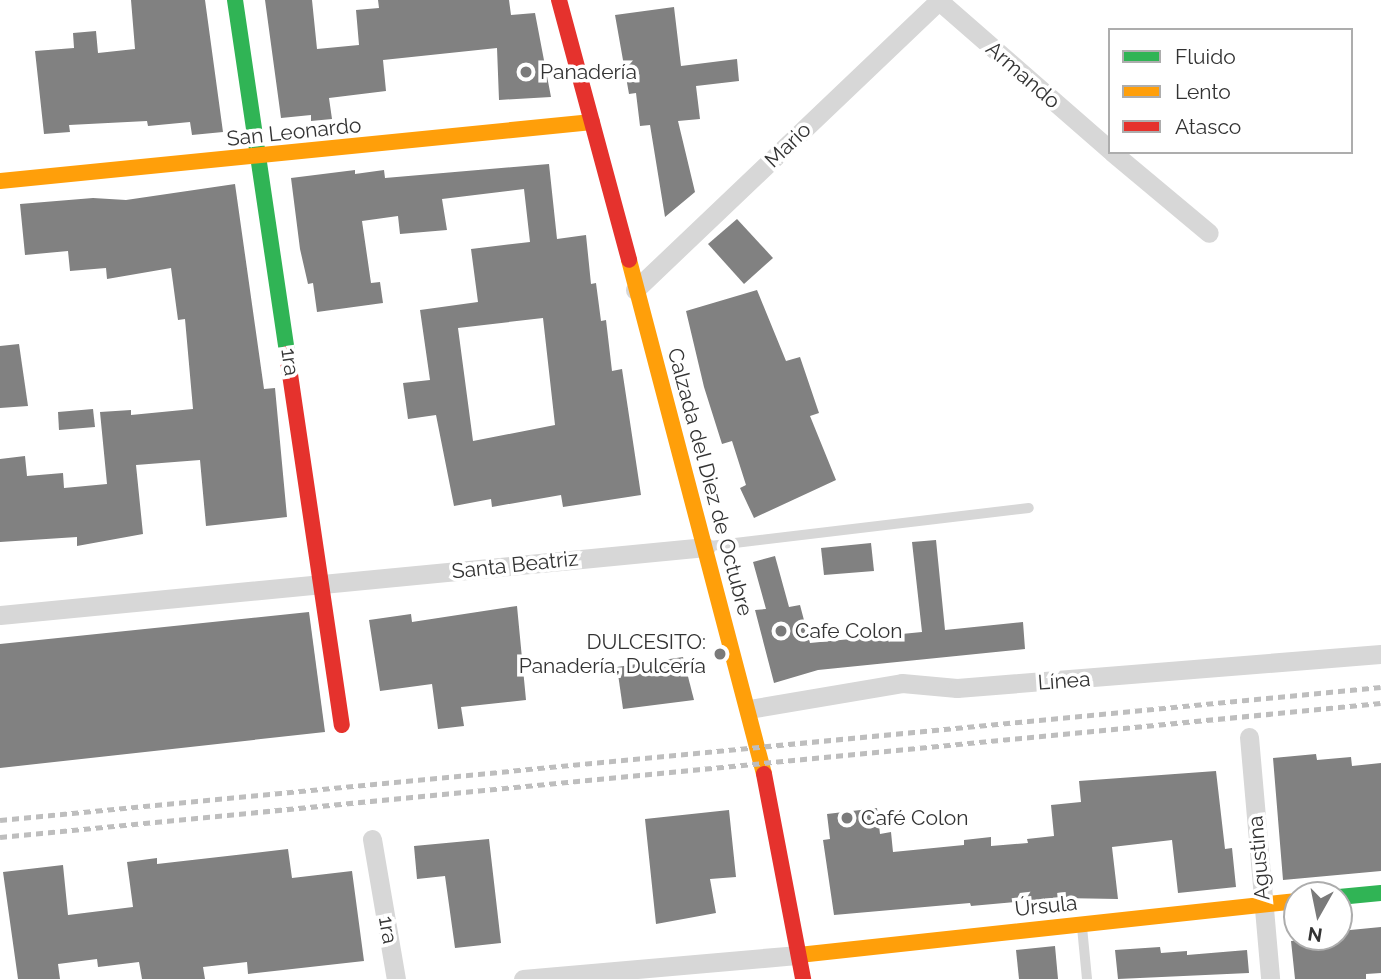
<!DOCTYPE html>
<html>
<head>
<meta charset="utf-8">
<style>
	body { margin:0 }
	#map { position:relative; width:1381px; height:979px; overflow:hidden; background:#fff; font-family:Raleway,sans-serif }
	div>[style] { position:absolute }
	.building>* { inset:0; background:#818181 }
	.lane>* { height:10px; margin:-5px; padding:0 5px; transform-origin:5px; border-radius:5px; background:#d7d7d7 }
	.street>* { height:19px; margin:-9.5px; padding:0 9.5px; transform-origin:9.5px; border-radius:9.5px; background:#d7d7d7 }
	.fast>* { height:16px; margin:-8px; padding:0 8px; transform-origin:8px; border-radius:8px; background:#30b455 }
	.slow>* { height:16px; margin:-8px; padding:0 8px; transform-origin:8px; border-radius:8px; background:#ff9f0a }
	.jam>* { height:16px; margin:-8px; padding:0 8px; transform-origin:8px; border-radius:8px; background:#e5322d }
	.rail>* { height:5px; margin-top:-2.5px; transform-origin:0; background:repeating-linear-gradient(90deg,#bebebe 0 7px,transparent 0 12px) }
	.dots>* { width:19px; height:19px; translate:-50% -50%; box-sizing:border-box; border:4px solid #fff; border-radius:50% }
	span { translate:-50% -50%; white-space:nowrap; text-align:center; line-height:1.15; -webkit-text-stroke:7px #fff; paint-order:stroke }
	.poi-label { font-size:21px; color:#333 }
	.left { translate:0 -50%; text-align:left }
	.right { translate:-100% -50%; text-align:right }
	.street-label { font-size:21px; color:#333 }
	.legend { position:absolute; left:1108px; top:28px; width:245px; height:126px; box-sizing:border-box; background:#fff; border:2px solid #adadad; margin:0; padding:9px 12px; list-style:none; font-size:21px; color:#333 }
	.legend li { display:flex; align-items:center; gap:14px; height:35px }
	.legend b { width:35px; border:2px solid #adadad }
	.north { position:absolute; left:1283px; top:881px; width:70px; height:70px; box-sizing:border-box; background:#fff; border:2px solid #adadad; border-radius:50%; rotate:189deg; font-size:19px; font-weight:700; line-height:28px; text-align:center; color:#333 }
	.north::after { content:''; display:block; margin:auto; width:24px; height:32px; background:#7a7a7a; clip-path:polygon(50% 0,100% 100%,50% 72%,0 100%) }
</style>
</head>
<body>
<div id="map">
	<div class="building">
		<div style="clip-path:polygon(131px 0,205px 0,223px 132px,192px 135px,190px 122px,148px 126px,147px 121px,69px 125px,70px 132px,44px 134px,35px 51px,74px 48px,73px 33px,96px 31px,98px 53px,135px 49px)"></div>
		<div style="clip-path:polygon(265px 0,312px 0,317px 49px,359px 45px,356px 10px,379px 8px,378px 0,509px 0,511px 15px,535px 13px,551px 97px,499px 100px,497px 48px,383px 60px,386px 91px,329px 98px,332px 119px,311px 121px,311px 115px,281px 118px)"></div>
		<div style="clip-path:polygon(674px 7px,681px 66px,737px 59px,739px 81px,696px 86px,700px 119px,678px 121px,695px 192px,665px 217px,650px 125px,640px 126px,636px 93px,629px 94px,615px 15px)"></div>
		<div style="clip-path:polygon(evenodd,549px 164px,557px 239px,586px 235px,591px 284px,596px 283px,601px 321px,606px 320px,612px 371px,622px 369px,641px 495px,563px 507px,561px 495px,492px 507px,491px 499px,454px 506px,436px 415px,408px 419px,403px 383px,430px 380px,420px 310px,478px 302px,471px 249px,530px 242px,524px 189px,442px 199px,447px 230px,400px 234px,398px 216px,362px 221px,371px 283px,380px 282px,383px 303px,317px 312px,313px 283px,308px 284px,300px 249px,291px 178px,355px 170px,355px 174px,384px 170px,385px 178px,549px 164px,543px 318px,555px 425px,473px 441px,458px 328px,543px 318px)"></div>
		<div style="clip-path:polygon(235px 184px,264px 389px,275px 388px,287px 517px,206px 526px,200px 460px,136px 465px,143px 534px,77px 546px,77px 537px,0 542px,0 459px,25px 456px,27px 476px,63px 473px,64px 488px,107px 484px,100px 412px,131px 410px,131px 415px,193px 409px,185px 319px,178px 320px,171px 268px,107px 279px,106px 268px,70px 271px,68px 251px,25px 255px,20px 204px,93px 198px,126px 200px)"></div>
		<div style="clip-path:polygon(737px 219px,773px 258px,744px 284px,708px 244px)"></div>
		<div style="clip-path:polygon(757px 290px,786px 361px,800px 357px,819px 413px,810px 416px,836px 480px,754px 518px,740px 488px,746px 485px,732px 441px,722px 444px,704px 387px,686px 311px)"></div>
		<div style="clip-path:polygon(19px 344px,28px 406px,0 408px,0 346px)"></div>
		<div style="clip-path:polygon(93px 409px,95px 427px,59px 430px,58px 412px)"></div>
		<div style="clip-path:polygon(936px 540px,945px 630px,1023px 622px,1025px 649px,818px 670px,774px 683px,755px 610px,766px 609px,753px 562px,775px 556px,789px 607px,800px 605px,810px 643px,922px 632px,912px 542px)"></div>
		<div style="clip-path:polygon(871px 543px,874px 571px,824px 575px,821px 548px)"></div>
		<div style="clip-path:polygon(517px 606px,526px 700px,461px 707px,464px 726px,438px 729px,432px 684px,380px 691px,369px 620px,411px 614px,412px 622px)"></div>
		<div style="clip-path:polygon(309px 612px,325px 732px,0 768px,0 644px)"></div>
		<div style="clip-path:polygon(683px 657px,694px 700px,623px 709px,617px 667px)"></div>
		<div style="clip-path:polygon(1316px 754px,1317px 760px,1351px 757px,1352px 766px,1381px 763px,1381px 871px,1283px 880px,1273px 758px)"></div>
		<div style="clip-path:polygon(1216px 771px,1225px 849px,1232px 848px,1236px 887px,1178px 893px,1172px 840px,1112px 847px,1118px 899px,1061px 898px,971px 906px,970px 903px,834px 915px,823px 840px,830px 839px,827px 814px,877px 808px,880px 834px,891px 832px,893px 852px,964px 845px,964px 840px,991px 837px,991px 846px,1028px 843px,1027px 839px,1054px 836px,1051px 805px,1081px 802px,1079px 781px)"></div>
		<div style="clip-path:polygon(729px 810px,736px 877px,710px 879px,716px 913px,656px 924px,645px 819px)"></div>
		<div style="clip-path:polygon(489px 839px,501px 943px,455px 948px,445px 876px,417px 879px,414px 846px)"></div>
		<div style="clip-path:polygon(288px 849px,292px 878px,352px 871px,364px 961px,248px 974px,247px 962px,203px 967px,205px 979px,142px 979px,139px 962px,98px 967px,97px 959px,58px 964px,60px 979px,18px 979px,3px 872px,63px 865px,68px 915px,133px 907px,127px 862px,157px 858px,157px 864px)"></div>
		<div style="clip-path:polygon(1381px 927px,1381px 973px,1366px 974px,1366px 979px,1295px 979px,1291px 941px,1339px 937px,1340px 931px)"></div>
		<div style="clip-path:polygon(1055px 946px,1058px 979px,1019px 979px,1016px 950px)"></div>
		<div style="clip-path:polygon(1160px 947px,1161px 953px,1187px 951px,1187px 955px,1247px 950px,1249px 973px,1118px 979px,1115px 950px)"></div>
	</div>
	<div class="lane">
		<div style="left:710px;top:546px;width:321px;rotate:-6.8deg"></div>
		<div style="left:1082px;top:927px;width:52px;rotate:84.5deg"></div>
	</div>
	<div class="street">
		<div style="left:938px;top:0;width:228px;rotate:41.1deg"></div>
		<div style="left:1112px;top:152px;width:126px;rotate:39.9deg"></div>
		<div style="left:635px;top:290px;width:421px;rotate:-43.6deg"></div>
		<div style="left:0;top:615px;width:709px;rotate:-5.5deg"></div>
		<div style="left:749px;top:709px;width:155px;rotate:-9.6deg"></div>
		<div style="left:902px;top:683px;width:55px;rotate:5.2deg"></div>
		<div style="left:957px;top:688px;width:425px;rotate:-4.6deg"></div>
		<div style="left:1249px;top:737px;width:243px;rotate:85deg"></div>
		<div style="left:372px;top:839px;width:142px;rotate:80.3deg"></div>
		<div style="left:523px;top:979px;width:277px;rotate:-5deg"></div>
	</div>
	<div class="fast">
		<div style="left:235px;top:0;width:358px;rotate:81.6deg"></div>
		<div style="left:1339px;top:897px;width:42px;rotate:-5.4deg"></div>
	</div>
	<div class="slow">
		<div style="left:0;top:181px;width:595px;rotate:-5.69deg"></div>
		<div style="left:629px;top:260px;width:531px;rotate:75.28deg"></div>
		<div style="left:799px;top:955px;width:501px;rotate:-6.19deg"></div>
	</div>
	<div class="jam">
		<div style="left:559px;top:0;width:269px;rotate:74.9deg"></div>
		<div style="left:287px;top:354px;width:375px;rotate:81.6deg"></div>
		<div style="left:764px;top:774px;width:209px;rotate:79.2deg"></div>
	</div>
	<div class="rail">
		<div style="left:0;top:820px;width:1387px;rotate:-5.5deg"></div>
		<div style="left:0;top:837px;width:1387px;rotate:-5.54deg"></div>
	</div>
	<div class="dots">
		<div style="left:526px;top:72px;background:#7a7a7a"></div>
		<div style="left:781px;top:631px;background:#7a7a7a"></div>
		<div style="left:720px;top:654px;background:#7a7a7a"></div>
		<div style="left:847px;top:818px;background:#7a7a7a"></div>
	</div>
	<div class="poi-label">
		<span class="left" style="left:540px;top:72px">Panadería</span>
		<span class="left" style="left:795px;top:631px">Cafe Colon</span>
		<span class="right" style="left:706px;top:654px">DULCESITO:<br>Panadería, Dulcería</span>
		<span class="left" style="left:861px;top:818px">Café Colon</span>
	</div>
	<div class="street-label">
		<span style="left:1023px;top:75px;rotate:41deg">Armando</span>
		<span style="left:294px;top:132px;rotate:-6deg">San Leonardo</span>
		<span style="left:788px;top:145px;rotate:-44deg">Mario</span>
		<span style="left:290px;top:362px;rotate:82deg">1ra</span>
		<span style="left:710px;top:482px;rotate:75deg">Calzada del Diez de Octubre</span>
		<span style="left:515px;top:565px;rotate:-6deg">Santa Beatriz</span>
		<span style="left:1064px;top:681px;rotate:-4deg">Línea</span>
		<span style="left:1259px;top:858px;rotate:-95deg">Agustina</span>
		<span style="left:1046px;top:906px;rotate:-6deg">Úrsula</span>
		<span style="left:388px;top:930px;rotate:80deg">1ra</span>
	</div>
	<ul class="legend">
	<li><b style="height:9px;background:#30b455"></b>Fluido</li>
	<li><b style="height:9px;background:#ff9f0a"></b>Lento</li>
	<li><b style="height:9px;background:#e5322d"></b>Atasco</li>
	</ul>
	<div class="north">N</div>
</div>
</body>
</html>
